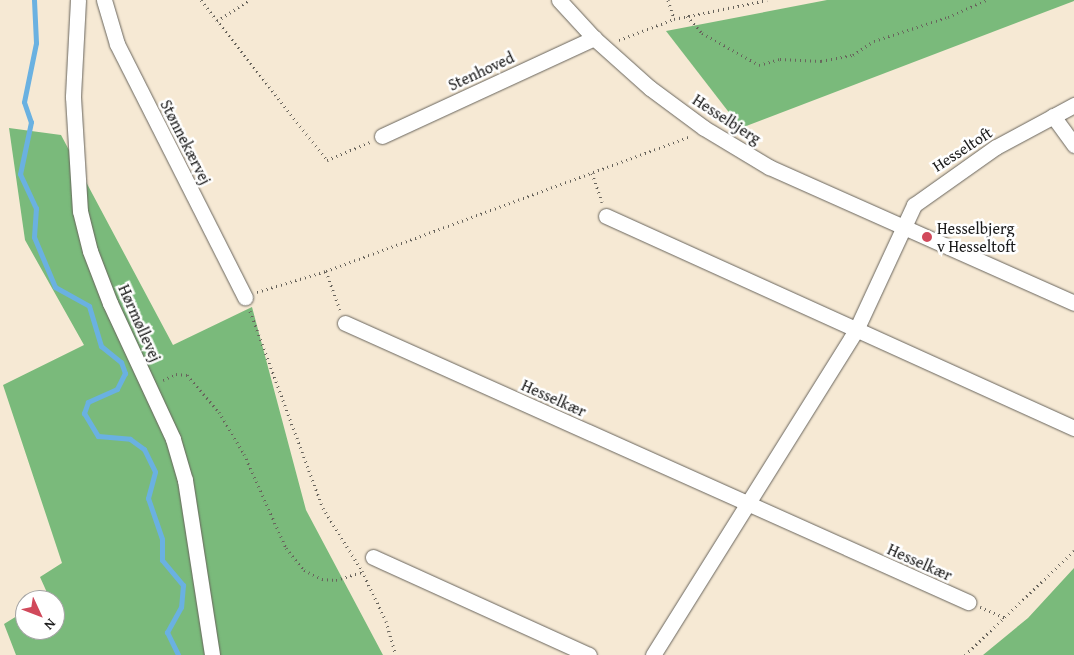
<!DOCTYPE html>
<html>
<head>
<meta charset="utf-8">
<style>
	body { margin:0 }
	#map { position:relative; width:1074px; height:655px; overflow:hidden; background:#f6e9d4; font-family:"Gentium Book Plus",serif }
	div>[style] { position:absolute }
	.forest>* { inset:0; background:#7aba7b }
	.stream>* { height:5px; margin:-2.5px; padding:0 2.5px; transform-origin:2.5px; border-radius:2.5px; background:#6ab1e1 }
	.path>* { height:3px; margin-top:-1.5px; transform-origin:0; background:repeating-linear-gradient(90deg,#68645c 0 1px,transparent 0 5px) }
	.roads { filter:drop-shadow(0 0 1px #68645c) drop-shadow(0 0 1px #68645c) }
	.minor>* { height:15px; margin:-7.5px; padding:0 7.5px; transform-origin:7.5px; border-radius:7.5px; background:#fff }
	.dots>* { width:14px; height:14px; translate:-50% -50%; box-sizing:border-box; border:2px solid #fff; border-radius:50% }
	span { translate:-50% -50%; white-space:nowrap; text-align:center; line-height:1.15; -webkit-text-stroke:5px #fff; paint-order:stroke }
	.street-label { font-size:16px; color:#1c1c1c }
	.poi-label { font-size:16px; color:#1c1c1c }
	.left { translate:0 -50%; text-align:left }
	.north { position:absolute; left:15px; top:590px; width:50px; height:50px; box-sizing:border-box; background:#fff; border:1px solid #a4a4a4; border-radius:50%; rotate:133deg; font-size:14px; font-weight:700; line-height:20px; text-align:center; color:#1c1c1c }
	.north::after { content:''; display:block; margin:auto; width:18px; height:22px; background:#d1495b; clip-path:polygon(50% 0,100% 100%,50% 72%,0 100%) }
</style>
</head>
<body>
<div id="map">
	<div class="forest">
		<div style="clip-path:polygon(827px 0,1074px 0,1074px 1px,741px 128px,666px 31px)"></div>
		<div style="clip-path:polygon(9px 128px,61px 135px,173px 345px,252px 307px,306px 510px,383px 655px,16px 655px,4px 624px,25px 611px,25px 630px,55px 630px,55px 600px,45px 600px,49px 597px,40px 577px,62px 563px,3px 385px,84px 345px,25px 240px)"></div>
		<div style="clip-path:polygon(1074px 568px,1074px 655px,983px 655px,1028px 618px)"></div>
	</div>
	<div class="stream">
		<div style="left:34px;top:0;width:43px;rotate:87.3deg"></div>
		<div style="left:36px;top:43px;width:60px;rotate:101.5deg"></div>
		<div style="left:24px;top:102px;width:21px;rotate:71deg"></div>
		<div style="left:31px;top:122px;width:53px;rotate:101.9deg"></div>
		<div style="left:20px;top:174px;width:38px;rotate:65deg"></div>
		<div style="left:36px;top:208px;width:29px;rotate:94deg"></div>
		<div style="left:34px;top:237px;width:54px;rotate:67.2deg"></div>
		<div style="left:55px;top:287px;width:39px;rotate:29deg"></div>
		<div style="left:89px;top:306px;width:42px;rotate:73.3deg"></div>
		<div style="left:101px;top:346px;width:26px;rotate:39deg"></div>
		<div style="left:121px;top:362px;width:12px;rotate:70deg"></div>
		<div style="left:125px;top:373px;width:18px;rotate:117deg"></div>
		<div style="left:117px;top:389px;width:32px;rotate:156deg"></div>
		<div style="left:88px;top:402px;width:12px;rotate:110deg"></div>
		<div style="left:84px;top:413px;width:27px;rotate:59deg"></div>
		<div style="left:98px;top:436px;width:32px;rotate:5deg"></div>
		<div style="left:130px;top:439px;width:17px;rotate:36deg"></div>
		<div style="left:144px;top:449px;width:25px;rotate:64deg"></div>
		<div style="left:155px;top:472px;width:27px;rotate:105deg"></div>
		<div style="left:148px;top:498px;width:43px;rotate:71.1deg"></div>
		<div style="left:162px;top:539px;width:21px;rotate:90deg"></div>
		<div style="left:162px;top:560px;width:33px;rotate:50deg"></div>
		<div style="left:183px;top:585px;width:22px;rotate:95deg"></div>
		<div style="left:181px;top:607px;width:29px;rotate:119deg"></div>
		<div style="left:167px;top:632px;width:25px;rotate:64deg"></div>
	</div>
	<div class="path">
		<div style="left:201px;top:0;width:204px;rotate:51.8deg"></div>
		<div style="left:327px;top:160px;width:47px;rotate:-22.7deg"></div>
		<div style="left:668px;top:0;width:20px;rotate:72deg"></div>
		<div style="left:687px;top:16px;width:23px;rotate:49deg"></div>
		<div style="left:702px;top:33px;width:65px;rotate:29.3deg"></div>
		<div style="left:759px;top:65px;width:22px;rotate:-16deg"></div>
		<div style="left:780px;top:59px;width:41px;rotate:2.8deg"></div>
		<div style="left:821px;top:61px;width:33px;rotate:-11deg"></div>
		<div style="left:853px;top:55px;width:25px;rotate:-34deg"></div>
		<div style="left:874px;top:41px;width:78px;rotate:-18deg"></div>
		<div style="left:948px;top:17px;width:42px;rotate:-24.1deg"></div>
		<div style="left:217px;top:21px;width:38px;rotate:-33deg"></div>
		<div style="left:619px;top:40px;width:59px;rotate:-20.9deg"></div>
		<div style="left:674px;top:19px;width:95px;rotate:-11.5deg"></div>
		<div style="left:592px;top:173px;width:31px;rotate:71deg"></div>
		<div style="left:326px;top:271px;width:41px;rotate:70.3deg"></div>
		<div style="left:257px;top:292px;width:72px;rotate:-16.9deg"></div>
		<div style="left:326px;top:271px;width:389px;rotate:-20.3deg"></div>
		<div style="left:250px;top:311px;width:210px;rotate:69.7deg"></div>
		<div style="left:323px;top:508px;width:74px;rotate:58.2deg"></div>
		<div style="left:362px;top:571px;width:55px;rotate:64.4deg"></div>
		<div style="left:386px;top:621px;width:35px;rotate:74deg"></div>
		<div style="left:163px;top:380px;width:14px;rotate:-25deg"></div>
		<div style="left:176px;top:374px;width:11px;rotate:5deg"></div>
		<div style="left:187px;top:375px;width:49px;rotate:49.1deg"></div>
		<div style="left:219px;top:412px;width:49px;rotate:59.2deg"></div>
		<div style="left:244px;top:454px;width:103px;rotate:65.9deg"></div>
		<div style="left:286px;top:548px;width:28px;rotate:51deg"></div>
		<div style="left:304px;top:570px;width:20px;rotate:27deg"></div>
		<div style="left:322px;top:579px;width:14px;rotate:4deg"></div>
		<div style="left:336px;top:580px;width:27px;rotate:-17deg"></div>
		<div style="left:980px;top:607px;width:28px;rotate:23deg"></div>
		<div style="left:965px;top:655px;width:151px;rotate:-43.7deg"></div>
	</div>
	<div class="roads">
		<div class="minor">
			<div style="left:78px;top:0;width:97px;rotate:93deg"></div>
			<div style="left:73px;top:97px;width:114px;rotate:86.5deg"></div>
			<div style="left:80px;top:211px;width:41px;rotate:76deg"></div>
			<div style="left:90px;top:251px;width:56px;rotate:69deg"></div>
			<div style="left:110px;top:303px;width:150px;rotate:65.1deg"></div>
			<div style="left:173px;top:439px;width:43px;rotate:73.7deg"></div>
			<div style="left:185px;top:480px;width:177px;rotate:81.2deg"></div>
			<div style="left:104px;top:0;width:46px;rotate:73.5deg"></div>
			<div style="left:117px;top:44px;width:284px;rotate:63.2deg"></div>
			<div style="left:559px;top:0;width:52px;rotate:47.4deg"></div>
			<div style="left:594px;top:38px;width:75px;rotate:41.8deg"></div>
			<div style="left:650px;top:88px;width:67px;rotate:36.5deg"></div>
			<div style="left:704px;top:128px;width:76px;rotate:31deg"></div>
			<div style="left:769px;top:167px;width:334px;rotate:24deg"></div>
			<div style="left:1053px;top:116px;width:36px;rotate:54deg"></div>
			<div style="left:382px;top:136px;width:234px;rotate:-24.8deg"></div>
			<div style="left:606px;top:216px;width:514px;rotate:24.37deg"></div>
			<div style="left:345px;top:323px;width:683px;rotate:24.12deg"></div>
			<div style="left:373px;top:557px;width:237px;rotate:24.4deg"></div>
			<div style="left:653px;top:655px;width:383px;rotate:-58deg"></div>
			<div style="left:856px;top:330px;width:138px;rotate:-65.1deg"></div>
			<div style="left:914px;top:205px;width:100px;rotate:-35.3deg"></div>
			<div style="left:996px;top:147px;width:89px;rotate:-28.3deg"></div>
		</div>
	</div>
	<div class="dots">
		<div style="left:927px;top:237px;background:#d1495b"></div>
	</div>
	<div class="street-label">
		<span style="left:481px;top:71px;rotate:-25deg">Stenhoved</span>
		<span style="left:727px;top:119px;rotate:33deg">Hesselbjerg</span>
		<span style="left:186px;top:142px;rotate:63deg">Stønnekærvej</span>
		<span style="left:962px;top:149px;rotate:-33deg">Hesseltoft</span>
		<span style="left:140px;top:323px;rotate:66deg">Hørmøllevej</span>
		<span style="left:554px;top:398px;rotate:24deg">Hesselkær</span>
		<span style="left:920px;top:562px;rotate:24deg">Hesselkær</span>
	</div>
	<div class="poi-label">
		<span class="left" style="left:937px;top:237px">Hesselbjerg<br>v Hesseltoft</span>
	</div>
	<div class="north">N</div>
</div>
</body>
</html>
